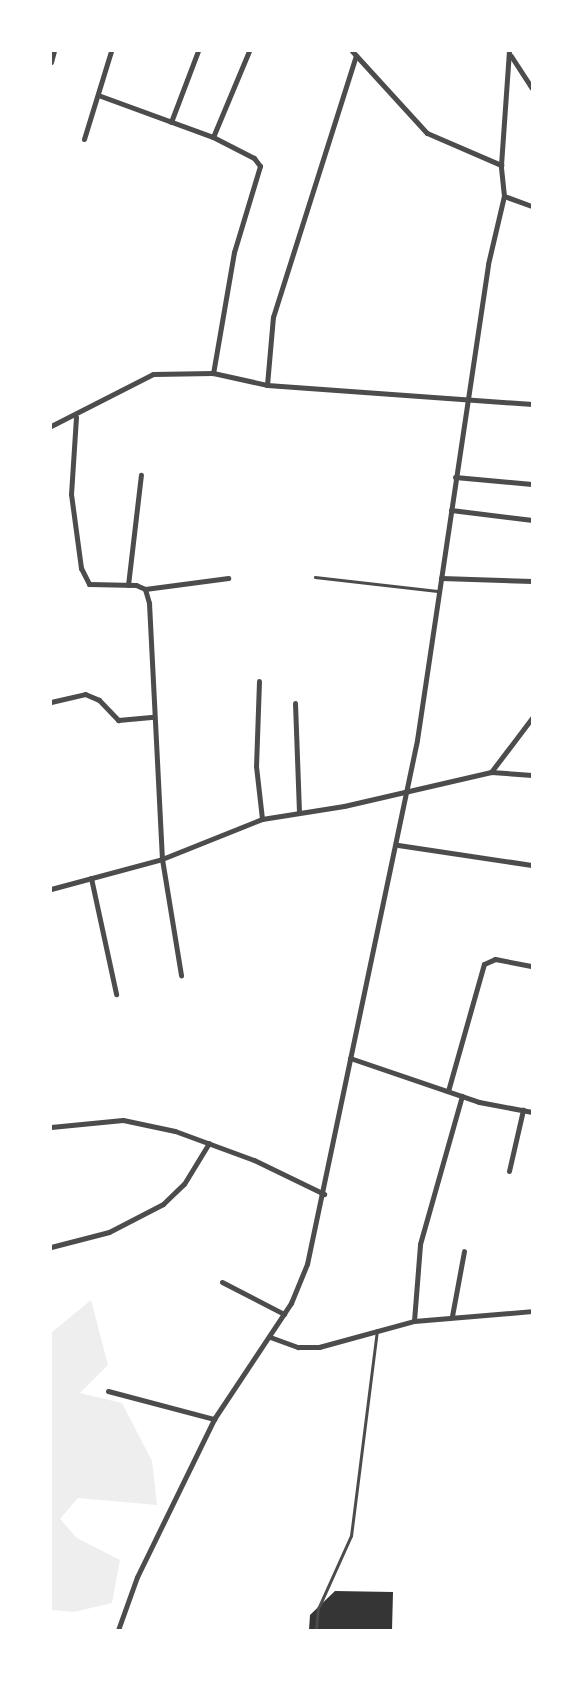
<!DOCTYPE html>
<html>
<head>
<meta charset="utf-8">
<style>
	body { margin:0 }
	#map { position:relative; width:583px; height:1681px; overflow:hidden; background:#fff; font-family:Helvetica,sans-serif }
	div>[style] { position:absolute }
	.green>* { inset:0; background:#eee }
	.building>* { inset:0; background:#353535 }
	.service>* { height:2.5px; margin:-1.25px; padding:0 1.25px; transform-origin:1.25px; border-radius:1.25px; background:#4c4c4c }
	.minor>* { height:5px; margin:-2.5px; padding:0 2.5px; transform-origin:2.5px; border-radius:2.5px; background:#4c4c4c }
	span { translate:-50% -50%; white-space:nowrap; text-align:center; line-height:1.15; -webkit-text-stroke:7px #fff; paint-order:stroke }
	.frame { position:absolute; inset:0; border:52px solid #fff; pointer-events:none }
</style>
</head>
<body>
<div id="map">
	<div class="green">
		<div style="clip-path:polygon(91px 1300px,108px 1365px,80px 1393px,122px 1403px,152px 1461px,157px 1505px,78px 1498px,60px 1519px,77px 1538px,120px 1560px,112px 1603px,74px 1612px,51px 1610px,51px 1333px)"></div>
	</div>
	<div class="building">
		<div style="clip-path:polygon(335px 1591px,393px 1592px,392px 1630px,309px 1630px,310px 1615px)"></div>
	</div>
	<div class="service">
		<div style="left:315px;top:577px;width:123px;rotate:6.5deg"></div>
		<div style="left:316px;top:1630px;width:21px;rotate:-85deg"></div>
		<div style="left:318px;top:1609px;width:80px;rotate:-65.7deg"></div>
		<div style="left:351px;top:1536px;width:207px;rotate:-82.8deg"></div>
	</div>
	<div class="minor">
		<div style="left:352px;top:51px;width:111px;rotate:47.6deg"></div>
		<div style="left:427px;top:133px;width:81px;rotate:23.4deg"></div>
		<div style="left:511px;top:56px;width:38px;rotate:57deg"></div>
		<div style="left:51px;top:62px;width:11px;rotate:-75deg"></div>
		<div style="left:98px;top:95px;width:122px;rotate:20.1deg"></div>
		<div style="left:213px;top:137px;width:46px;rotate:27.1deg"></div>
		<div style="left:254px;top:158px;width:10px;rotate:53deg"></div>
		<div style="left:260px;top:166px;width:90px;rotate:106.8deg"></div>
		<div style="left:234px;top:252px;width:123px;rotate:99.8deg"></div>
		<div style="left:171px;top:122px;width:76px;rotate:-69.2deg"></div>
		<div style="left:213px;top:137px;width:93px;rotate:-67.3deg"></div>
		<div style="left:84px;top:139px;width:92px;rotate:-72.9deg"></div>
		<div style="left:504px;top:196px;width:30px;rotate:20deg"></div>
		<div style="left:267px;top:385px;width:68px;rotate:-85deg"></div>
		<div style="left:273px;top:317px;width:274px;rotate:-72.4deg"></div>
		<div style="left:76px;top:417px;width:77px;rotate:93.7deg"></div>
		<div style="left:71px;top:494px;width:75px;rotate:82.3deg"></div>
		<div style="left:81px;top:568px;width:18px;rotate:63deg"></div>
		<div style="left:89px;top:584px;width:47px;rotate:1.2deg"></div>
		<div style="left:136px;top:585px;width:10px;rotate:24deg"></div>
		<div style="left:145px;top:589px;width:15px;rotate:74deg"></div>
		<div style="left:149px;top:603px;width:256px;rotate:87.1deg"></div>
		<div style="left:162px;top:859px;width:118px;rotate:80.7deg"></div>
		<div style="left:51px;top:426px;width:114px;rotate:-27deg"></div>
		<div style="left:153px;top:374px;width:60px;rotate:-1deg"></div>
		<div style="left:213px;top:373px;width:55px;rotate:12.5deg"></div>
		<div style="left:267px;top:385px;width:266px;rotate:4.1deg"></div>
		<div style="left:455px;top:477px;width:77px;rotate:5.2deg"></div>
		<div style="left:451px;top:510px;width:82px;rotate:7deg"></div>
		<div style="left:441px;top:578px;width:91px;rotate:1.9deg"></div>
		<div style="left:128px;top:585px;width:111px;rotate:-83.3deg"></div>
		<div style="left:145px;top:589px;width:84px;rotate:-7.5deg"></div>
		<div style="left:259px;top:681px;width:85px;rotate:92deg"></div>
		<div style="left:256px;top:766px;width:53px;rotate:83.5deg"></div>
		<div style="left:51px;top:702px;width:35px;rotate:-13deg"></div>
		<div style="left:85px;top:694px;width:15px;rotate:23deg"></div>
		<div style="left:99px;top:700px;width:28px;rotate:46deg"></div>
		<div style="left:118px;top:720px;width:36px;rotate:-5deg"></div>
		<div style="left:295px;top:703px;width:109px;rotate:87.9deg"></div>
		<div style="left:491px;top:772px;width:68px;rotate:-52.8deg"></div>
		<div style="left:398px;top:845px;width:135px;rotate:8.5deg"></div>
		<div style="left:91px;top:878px;width:119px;rotate:77.8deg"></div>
		<div style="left:51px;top:889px;width:115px;rotate:-15.1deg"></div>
		<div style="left:162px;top:859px;width:108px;rotate:-21.8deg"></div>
		<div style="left:262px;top:819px;width:83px;rotate:-9deg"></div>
		<div style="left:344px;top:806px;width:151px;rotate:-13deg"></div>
		<div style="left:491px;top:772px;width:41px;rotate:4.2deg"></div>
		<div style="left:350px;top:1058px;width:136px;rotate:18.8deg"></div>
		<div style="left:479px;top:1102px;width:54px;rotate:10.7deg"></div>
		<div style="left:448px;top:1091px;width:132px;rotate:-74.2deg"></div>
		<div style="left:484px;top:964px;width:12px;rotate:-24deg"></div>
		<div style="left:495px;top:959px;width:38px;rotate:11deg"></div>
		<div style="left:51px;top:1127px;width:72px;rotate:-5.6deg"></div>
		<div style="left:123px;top:1120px;width:53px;rotate:11.9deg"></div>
		<div style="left:175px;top:1131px;width:84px;rotate:20.2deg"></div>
		<div style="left:254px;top:1160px;width:78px;rotate:25.9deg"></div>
		<div style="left:509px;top:1171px;width:63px;rotate:-77.1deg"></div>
		<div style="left:51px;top:1247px;width:60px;rotate:-14.5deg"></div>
		<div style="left:109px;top:1232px;width:61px;rotate:-27.4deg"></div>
		<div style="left:163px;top:1204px;width:29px;rotate:-44deg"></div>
		<div style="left:184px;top:1184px;width:48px;rotate:-58.6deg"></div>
		<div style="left:222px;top:1282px;width:70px;rotate:27.3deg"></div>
		<div style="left:452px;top:1316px;width:66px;rotate:-79.5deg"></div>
		<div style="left:414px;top:1321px;width:77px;rotate:-85.5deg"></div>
		<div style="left:420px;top:1244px;width:154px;rotate:-74.2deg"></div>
		<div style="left:270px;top:1337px;width:30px;rotate:20deg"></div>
		<div style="left:298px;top:1347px;width:21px"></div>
		<div style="left:319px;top:1347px;width:98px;rotate:-15.3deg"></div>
		<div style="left:414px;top:1321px;width:118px;rotate:-4.8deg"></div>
		<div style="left:108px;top:1391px;width:110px;rotate:14.8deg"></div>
		<div style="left:118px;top:1630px;width:56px;rotate:-70.3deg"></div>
		<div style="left:137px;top:1577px;width:176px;rotate:-64deg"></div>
		<div style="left:214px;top:1419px;width:139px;rotate:-56.4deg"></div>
		<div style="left:291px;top:1303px;width:42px;rotate:-67.7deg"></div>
		<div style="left:307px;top:1264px;width:535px;rotate:-78.14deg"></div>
		<div style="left:417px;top:740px;width:481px;rotate:-81.5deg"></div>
		<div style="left:488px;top:264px;width:70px;rotate:-76.8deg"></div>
		<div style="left:504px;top:196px;width:31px;rotate:-96deg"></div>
		<div style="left:501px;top:165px;width:114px;rotate:-86deg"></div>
	</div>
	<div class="frame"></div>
</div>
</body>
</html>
